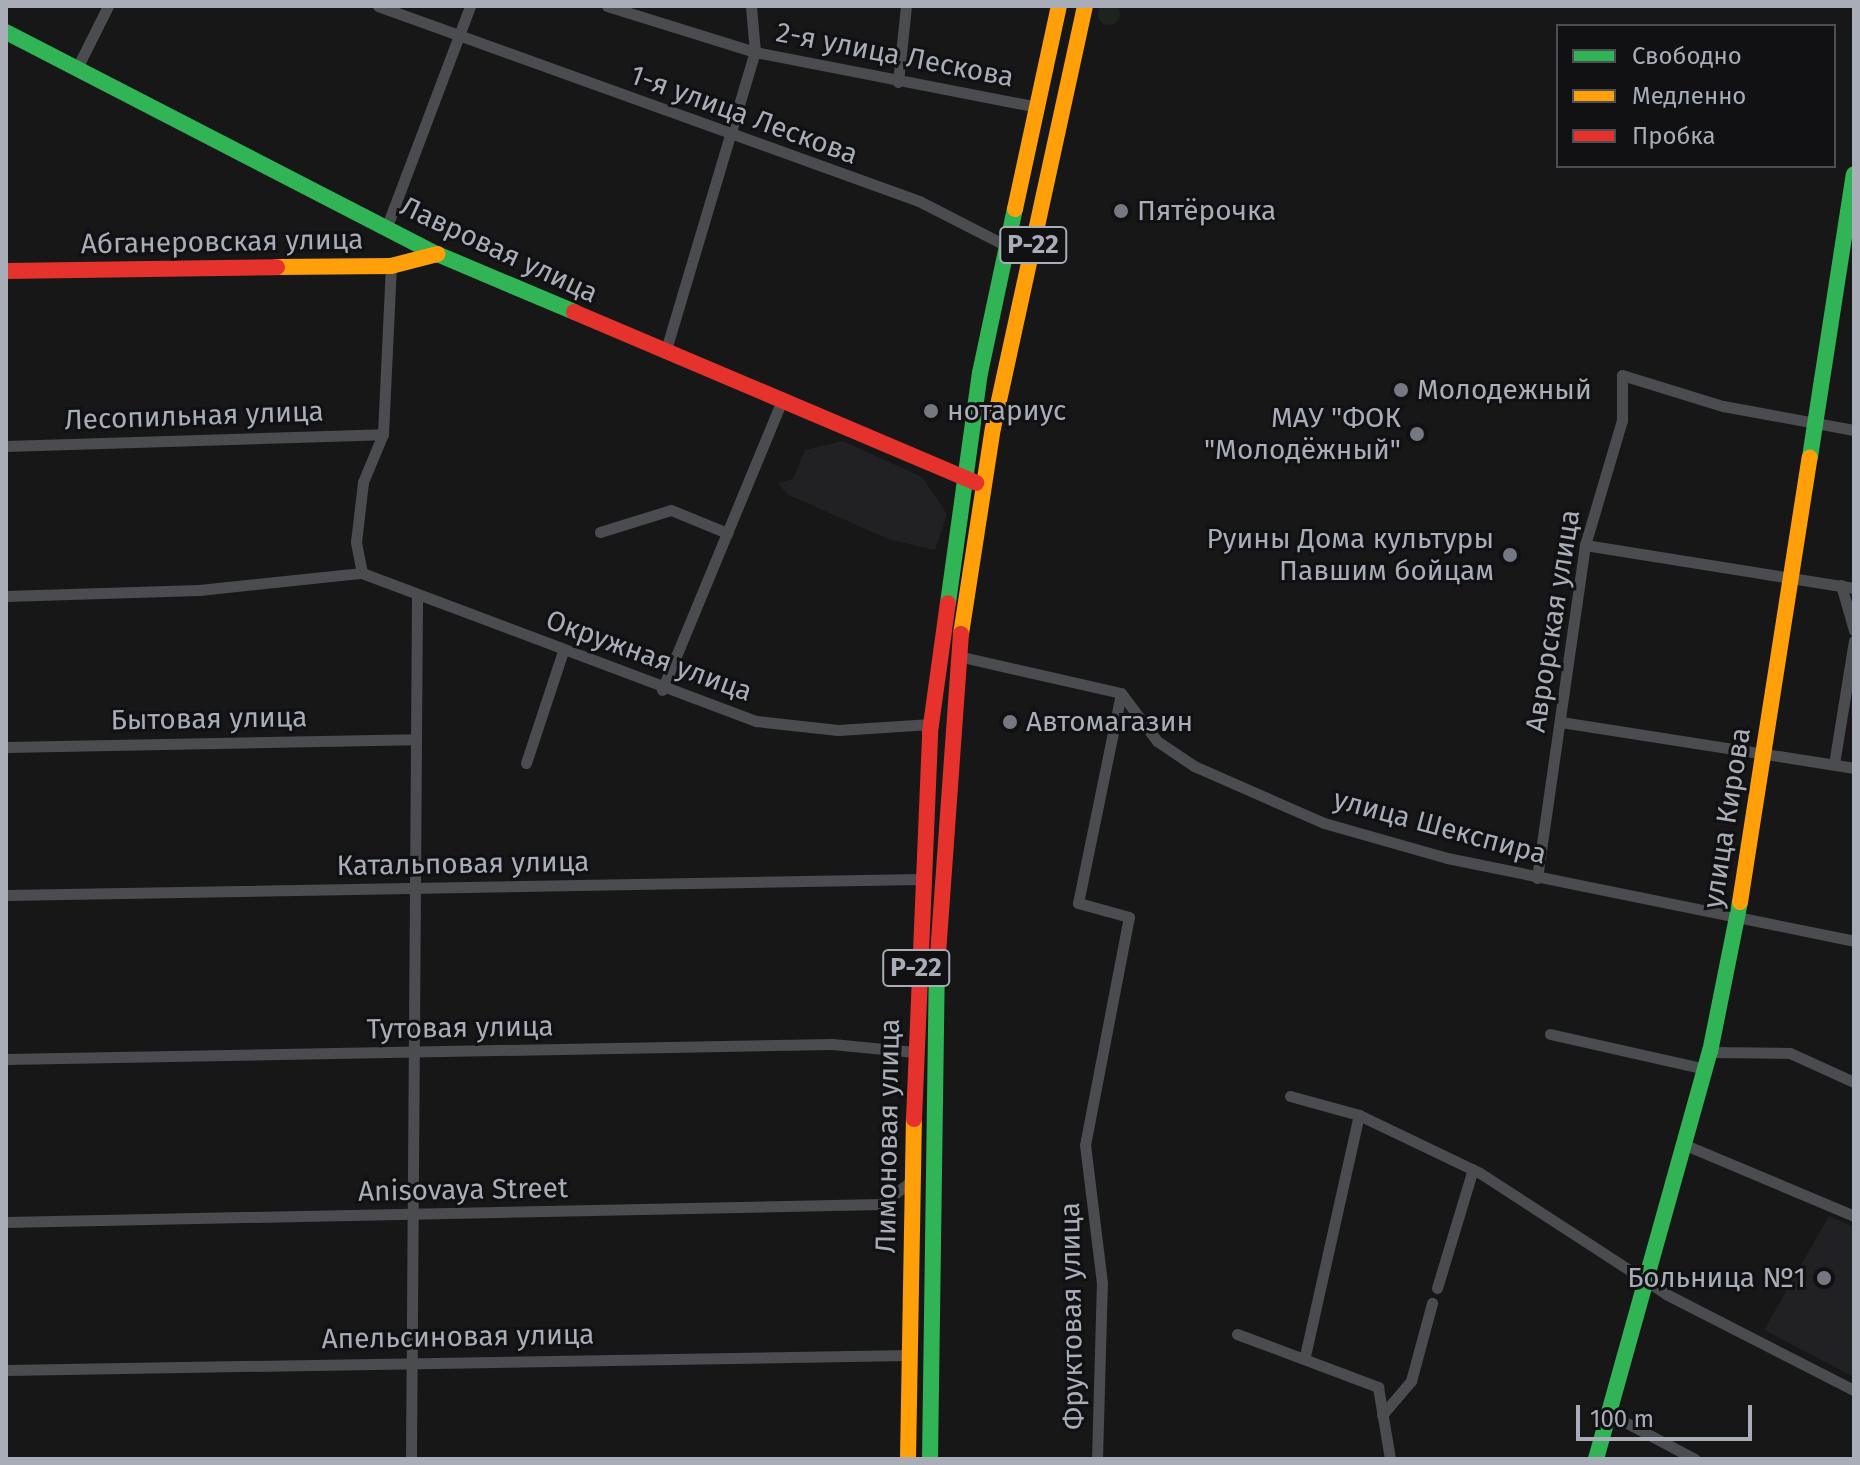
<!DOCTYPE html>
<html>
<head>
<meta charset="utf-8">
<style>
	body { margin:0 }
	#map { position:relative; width:1860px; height:1465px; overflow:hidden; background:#171717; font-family:"Fira Sans",sans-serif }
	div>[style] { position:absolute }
	.built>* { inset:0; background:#212123 }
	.green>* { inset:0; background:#1d241e }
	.round { border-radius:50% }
	.street>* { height:11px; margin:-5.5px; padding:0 5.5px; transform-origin:5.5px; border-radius:5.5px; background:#4b4c50 }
	.fast>* { height:16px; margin:-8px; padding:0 8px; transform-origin:8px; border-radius:8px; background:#30b455 }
	.slow>* { height:16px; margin:-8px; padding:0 8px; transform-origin:8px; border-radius:8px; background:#ff9f0a }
	.jam>* { height:16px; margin:-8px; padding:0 8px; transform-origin:8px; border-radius:8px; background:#e5322d }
	.dots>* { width:22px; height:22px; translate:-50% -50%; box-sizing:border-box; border:4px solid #111113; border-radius:50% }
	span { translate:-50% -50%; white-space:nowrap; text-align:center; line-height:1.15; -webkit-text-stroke:6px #111113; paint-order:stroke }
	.shield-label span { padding:2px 6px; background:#111113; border:2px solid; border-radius:6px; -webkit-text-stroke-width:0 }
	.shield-label { font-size:26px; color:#a8adb8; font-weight:700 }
	.street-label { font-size:28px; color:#a8adb8 }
	.poi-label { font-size:28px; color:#a8adb8 }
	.left { translate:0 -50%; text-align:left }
	.right { translate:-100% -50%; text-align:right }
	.frame { position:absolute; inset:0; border:8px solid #a8adb8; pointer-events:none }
	.legend { position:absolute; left:1556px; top:24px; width:280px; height:144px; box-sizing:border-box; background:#111113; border:2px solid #4d4f55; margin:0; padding:10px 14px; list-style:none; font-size:24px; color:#a8adb8 }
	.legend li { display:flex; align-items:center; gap:16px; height:40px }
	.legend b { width:40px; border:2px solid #4d4f55 }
	.scale { position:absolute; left:1576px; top:1405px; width:176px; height:36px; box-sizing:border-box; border:4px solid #a8adb8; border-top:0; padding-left:10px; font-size:24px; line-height:28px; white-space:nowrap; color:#a8adb8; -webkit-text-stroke:6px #111113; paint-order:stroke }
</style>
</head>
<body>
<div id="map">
	<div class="built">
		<div style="clip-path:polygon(843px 441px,922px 477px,947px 514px,935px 550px,888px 539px,787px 494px,778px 483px,793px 479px,805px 450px)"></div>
		<div style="clip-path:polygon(1829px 1216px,1854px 1227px,1854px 1377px,1764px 1330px)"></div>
	</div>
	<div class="green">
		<div class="round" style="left:1098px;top:3px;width:22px;height:22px"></div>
		<div style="clip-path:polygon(1854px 1313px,1854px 1353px,1841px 1319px)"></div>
	</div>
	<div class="street">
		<div style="left:378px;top:6px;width:575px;rotate:19.82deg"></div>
		<div style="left:919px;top:201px;width:99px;rotate:27.1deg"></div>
		<div style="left:607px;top:6px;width:155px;rotate:17.3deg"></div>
		<div style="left:755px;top:52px;width:287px;rotate:11deg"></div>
		<div style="left:77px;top:68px;width:69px;rotate:-63.4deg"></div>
		<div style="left:898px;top:82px;width:76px;rotate:-84deg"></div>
		<div style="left:387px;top:226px;width:235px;rotate:-69.3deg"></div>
		<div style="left:665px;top:353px;width:314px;rotate:-73.4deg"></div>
		<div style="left:755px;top:52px;width:46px;rotate:-95deg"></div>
		<div style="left:6px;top:446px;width:377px;rotate:-1.8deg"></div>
		<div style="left:600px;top:532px;width:74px;rotate:-17.2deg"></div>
		<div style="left:671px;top:510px;width:61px;rotate:22.3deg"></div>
		<div style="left:1585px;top:545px;width:272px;rotate:9.1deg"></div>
		<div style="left:362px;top:573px;width:32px;rotate:-101deg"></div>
		<div style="left:356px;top:542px;width:60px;rotate:-83.3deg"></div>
		<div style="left:363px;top:482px;width:52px;rotate:-67.4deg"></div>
		<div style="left:383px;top:434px;width:168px;rotate:-87.3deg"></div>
		<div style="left:1841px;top:585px;width:47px;rotate:73.9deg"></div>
		<div style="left:6px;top:596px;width:193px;rotate:-1.8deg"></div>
		<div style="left:199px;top:590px;width:164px;rotate:-6deg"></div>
		<div style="left:362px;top:573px;width:421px;rotate:20.6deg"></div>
		<div style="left:756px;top:721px;width:82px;rotate:6.3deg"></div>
		<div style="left:838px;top:730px;width:93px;rotate:-3.7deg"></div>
		<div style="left:958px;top:656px;width:167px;rotate:12.8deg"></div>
		<div style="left:1121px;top:693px;width:60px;rotate:53.1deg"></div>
		<div style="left:1157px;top:741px;width:45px;rotate:34deg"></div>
		<div style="left:1194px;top:766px;width:142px;rotate:23.7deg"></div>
		<div style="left:1324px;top:823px;width:128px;rotate:15.9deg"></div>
		<div style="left:1447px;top:858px;width:415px;rotate:11.5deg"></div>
		<div style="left:662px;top:690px;width:308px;rotate:-67.5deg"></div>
		<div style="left:1561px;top:722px;width:297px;rotate:8.9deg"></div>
		<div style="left:6px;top:747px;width:408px;rotate:-1.1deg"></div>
		<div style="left:526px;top:763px;width:118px;rotate:-71.7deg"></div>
		<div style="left:1834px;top:764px;width:125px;rotate:-80.8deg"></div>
		<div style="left:1537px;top:878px;width:336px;rotate:-81.8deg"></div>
		<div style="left:1585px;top:545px;width:130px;rotate:-73.5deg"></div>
		<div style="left:1622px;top:420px;width:45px;rotate:-90deg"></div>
		<div style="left:1622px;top:375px;width:106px;rotate:17.1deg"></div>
		<div style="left:1723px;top:406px;width:133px;rotate:10.4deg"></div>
		<div style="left:6px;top:895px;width:914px;rotate:-1deg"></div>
		<div style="left:1550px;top:1034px;width:159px;rotate:12.7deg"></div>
		<div style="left:1710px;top:1052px;width:80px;rotate:0.7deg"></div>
		<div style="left:1790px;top:1053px;width:70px;rotate:24.4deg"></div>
		<div style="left:6px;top:1059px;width:826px;rotate:-1.04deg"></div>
		<div style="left:832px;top:1044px;width:83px;rotate:5.5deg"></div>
		<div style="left:1290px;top:1096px;width:72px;rotate:15.4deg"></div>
		<div style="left:1359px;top:1115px;width:134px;rotate:25.6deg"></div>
		<div style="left:1480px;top:1173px;width:222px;rotate:33deg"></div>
		<div style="left:1666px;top:1294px;width:211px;rotate:27.1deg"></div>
		<div style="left:1683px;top:1144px;width:186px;rotate:22.8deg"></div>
		<div style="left:6px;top:1222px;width:875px;rotate:-1.18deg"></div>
		<div style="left:881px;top:1204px;width:39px;rotate:-37deg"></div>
		<div style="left:1437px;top:1288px;width:124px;rotate:-73.2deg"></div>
		<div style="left:1237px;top:1334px;width:151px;rotate:20.6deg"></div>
		<div style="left:1378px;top:1387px;width:73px;rotate:80.5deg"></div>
		<div style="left:1305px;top:1356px;width:247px;rotate:-77.4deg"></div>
		<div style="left:6px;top:1370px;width:904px;rotate:-0.95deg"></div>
		<div style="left:1608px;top:1413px;width:98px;rotate:27.9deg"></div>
		<div style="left:1382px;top:1415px;width:45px;rotate:-49.5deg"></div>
		<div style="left:1411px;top:1381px;width:81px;rotate:-74.9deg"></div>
		<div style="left:411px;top:1459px;width:864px;rotate:-89.6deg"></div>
		<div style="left:1097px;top:1459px;width:176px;rotate:-88.4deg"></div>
		<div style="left:1102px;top:1283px;width:139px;rotate:-97deg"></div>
		<div style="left:1085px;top:1145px;width:232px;rotate:-79.1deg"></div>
		<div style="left:1129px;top:917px;width:53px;rotate:-164.6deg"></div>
		<div style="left:1078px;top:903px;width:214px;rotate:-78.4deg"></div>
	</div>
	<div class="fast">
		<div style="left:6px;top:32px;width:485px;rotate:27.3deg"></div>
		<div style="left:437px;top:254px;width:149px;rotate:22.9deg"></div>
		<div style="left:1810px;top:457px;width:286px;rotate:-81.2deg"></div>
		<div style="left:948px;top:603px;width:232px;rotate:-82.1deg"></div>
		<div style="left:980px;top:373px;width:168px;rotate:-78deg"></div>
		<div style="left:930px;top:1459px;width:491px;rotate:-89.2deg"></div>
		<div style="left:1596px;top:1459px;width:423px;rotate:-74.4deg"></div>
		<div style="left:1710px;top:1052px;width:153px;rotate:-78.7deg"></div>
	</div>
	<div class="slow">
		<div style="left:1015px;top:209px;width:208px;rotate:-77.8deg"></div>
		<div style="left:277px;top:267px;width:114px;rotate:-0.5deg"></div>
		<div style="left:391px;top:266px;width:48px;rotate:-14.6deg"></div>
		<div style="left:961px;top:634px;width:208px;rotate:-81.2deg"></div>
		<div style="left:993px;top:428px;width:432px;rotate:-77.7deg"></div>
		<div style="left:1740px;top:902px;width:450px;rotate:-81.1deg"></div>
		<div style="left:908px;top:1459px;width:340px;rotate:-89deg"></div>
	</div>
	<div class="jam">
		<div style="left:6px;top:271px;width:271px;rotate:-0.8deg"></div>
		<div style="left:574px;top:312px;width:437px;rotate:23deg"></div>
		<div style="left:937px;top:968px;width:335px;rotate:-85.9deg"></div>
		<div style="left:914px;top:1119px;width:387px;rotate:-87.6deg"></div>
		<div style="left:930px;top:732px;width:130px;rotate:-82.1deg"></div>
	</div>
	<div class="dots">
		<div style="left:1121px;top:211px;background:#757880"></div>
		<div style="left:1401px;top:390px;background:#757880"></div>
		<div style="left:931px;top:411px;background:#757880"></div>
		<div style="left:1417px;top:434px;background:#757880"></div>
		<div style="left:1510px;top:555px;background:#757880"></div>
		<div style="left:1010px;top:722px;background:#757880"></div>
		<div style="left:1824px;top:1278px;background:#757880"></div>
	</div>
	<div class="shield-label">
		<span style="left:1033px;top:245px">Р-22</span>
		<span style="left:916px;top:968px">Р-22</span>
	</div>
	<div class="street-label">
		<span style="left:895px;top:55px;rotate:11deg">2-я улица Лескова</span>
		<span style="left:744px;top:115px;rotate:20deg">1-я улица Лескова</span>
		<span style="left:222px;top:242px;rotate:-1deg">Абганеровская улица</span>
		<span style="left:499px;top:250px;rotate:25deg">Лавровая улица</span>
		<span style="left:194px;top:416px;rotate:-2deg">Лесопильная улица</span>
		<span style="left:1553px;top:621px;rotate:-81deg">Аврорская улица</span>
		<span style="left:649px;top:656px;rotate:20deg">Окружная улица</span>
		<span style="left:209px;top:719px;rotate:-1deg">Бытовая улица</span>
		<span style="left:1727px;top:818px;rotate:-81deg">улица Кирова</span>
		<span style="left:1440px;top:827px;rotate:15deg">улица Шекспира</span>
		<span style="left:463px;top:864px;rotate:-1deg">Катальповая улица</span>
		<span style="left:460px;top:1028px;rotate:-1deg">Тутовая улица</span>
		<span style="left:888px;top:1136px;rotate:-89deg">Лимоновая улица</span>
		<span style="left:463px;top:1190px;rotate:-1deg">Anisovaya Street</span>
		<span style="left:1072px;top:1316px;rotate:-91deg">Фруктовая улица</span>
		<span style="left:458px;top:1337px;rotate:-1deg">Апельсиновая улица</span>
	</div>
	<div class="poi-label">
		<span class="left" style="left:1137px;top:211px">Пятёрочка</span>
		<span class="left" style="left:1417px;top:390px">Молодежный</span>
		<span class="left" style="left:947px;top:411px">нотариус</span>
		<span class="right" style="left:1401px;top:434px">МАУ "ФОК<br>"Молодёжный"</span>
		<span class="right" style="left:1494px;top:555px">Руины Дома культуры<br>Павшим бойцам</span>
		<span class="left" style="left:1026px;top:722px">Автомагазин</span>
		<span class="right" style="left:1806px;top:1278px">Больница №1</span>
	</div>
	<div class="frame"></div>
	<ul class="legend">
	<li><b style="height:10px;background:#30b455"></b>Свободно</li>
	<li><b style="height:10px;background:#ff9f0a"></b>Медленно</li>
	<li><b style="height:10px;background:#e5322d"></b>Пробка</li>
	</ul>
	<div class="scale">100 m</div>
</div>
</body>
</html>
